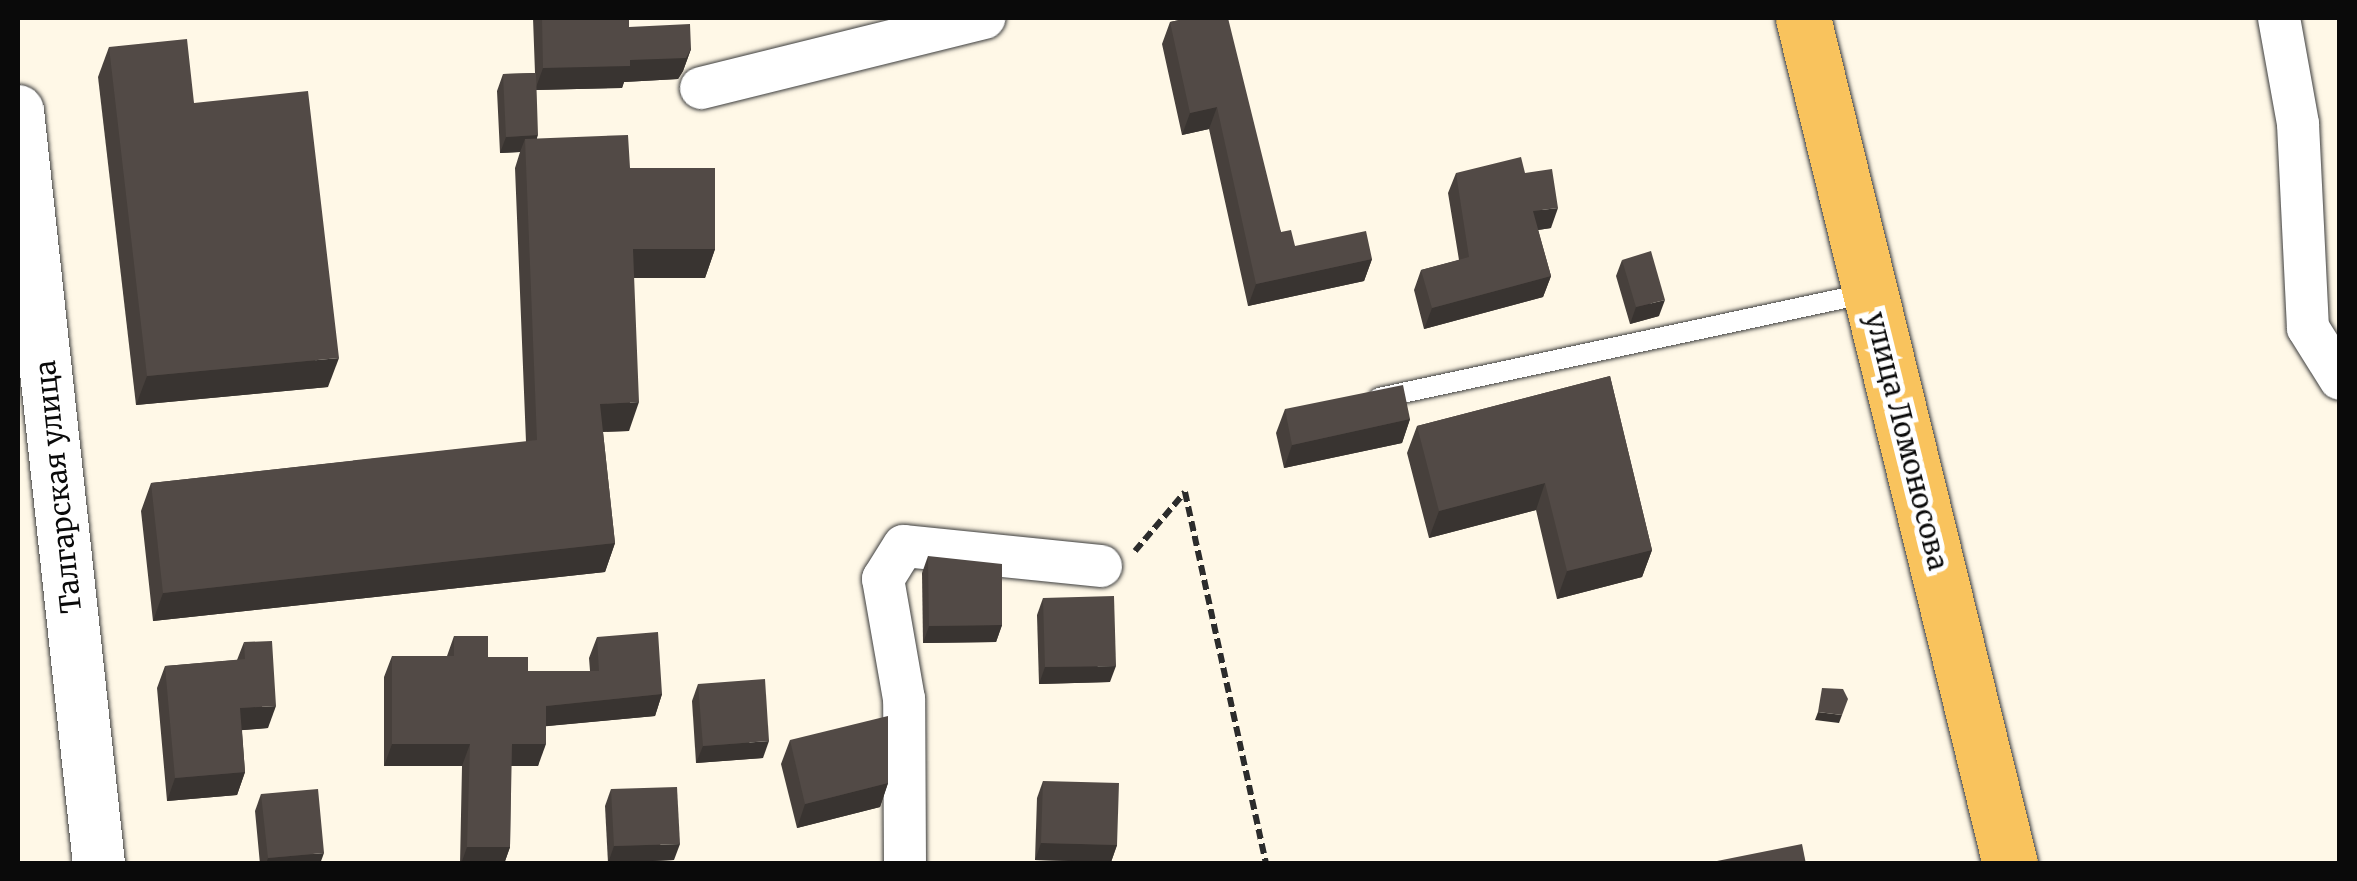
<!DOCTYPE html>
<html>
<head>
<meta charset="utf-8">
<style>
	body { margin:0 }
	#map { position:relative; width:2357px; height:881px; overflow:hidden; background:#fff8e7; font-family:Merriweather,serif }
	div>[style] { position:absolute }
	.path>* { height:6px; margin-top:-3px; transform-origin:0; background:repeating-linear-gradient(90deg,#2c2c2c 0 10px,transparent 0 15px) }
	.roads { filter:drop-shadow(0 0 2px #3d3d3d) drop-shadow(0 0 2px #3d3d3d) }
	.service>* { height:20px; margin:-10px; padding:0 10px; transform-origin:10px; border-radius:10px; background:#fff }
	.minor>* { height:42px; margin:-21px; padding:0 21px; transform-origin:21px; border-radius:21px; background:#fff }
	.tertiary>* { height:52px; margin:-26px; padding:0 26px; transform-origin:26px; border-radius:26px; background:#fff }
	.primary>* { height:55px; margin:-27.5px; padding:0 27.5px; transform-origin:27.5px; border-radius:27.5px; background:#f9c35d }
	.wall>* { inset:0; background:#47403c }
	.shaded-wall>* { inset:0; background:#393431 }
	.building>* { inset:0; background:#524a46 }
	span { translate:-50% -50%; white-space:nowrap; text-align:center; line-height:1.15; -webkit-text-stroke:10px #fff; paint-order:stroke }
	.street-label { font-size:28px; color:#0a0a0a }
	.frame { position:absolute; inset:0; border:20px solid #0a0a0a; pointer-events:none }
</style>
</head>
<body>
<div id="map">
	<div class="path">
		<div style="left:1135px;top:551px;width:77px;rotate:-49.7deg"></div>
		<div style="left:1185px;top:492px;width:381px;rotate:77.7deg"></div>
	</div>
	<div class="roads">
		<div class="service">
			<div style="left:1379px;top:398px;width:500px;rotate:-12.12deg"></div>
		</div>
		<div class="minor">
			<div style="left:2279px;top:18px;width:108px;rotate:79.8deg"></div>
			<div style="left:2298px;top:124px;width:204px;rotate:87.2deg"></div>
			<div style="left:2308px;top:328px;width:60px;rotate:57.9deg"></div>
			<div style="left:701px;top:88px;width:292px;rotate:-13.9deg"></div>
			<div style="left:905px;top:864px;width:165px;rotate:-90.3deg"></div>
			<div style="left:904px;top:699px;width:122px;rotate:-99.9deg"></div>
			<div style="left:883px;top:579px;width:39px;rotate:-58deg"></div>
			<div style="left:904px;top:546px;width:198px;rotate:5.8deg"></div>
		</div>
		<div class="tertiary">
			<div style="left:18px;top:111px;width:757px;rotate:83.86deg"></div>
		</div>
		<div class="primary">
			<div style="left:1803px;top:18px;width:871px;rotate:76.25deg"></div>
		</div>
	</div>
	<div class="wall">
		<div style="clip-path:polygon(533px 18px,629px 18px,629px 27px,691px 49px,683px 71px,678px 79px,624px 82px,622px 88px,536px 90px,537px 139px,630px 168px,715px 249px,705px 278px,634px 278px,629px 431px,603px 432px,615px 543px,605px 572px,153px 621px,141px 511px,151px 483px,526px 442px,515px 168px,520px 152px,500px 153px,497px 91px,503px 74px,535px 73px)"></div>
		<div style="clip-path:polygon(1188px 18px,1281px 232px,1295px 246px,1372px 259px,1364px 281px,1248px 306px,1209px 129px,1182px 135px,1162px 44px,1170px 22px)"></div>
		<div style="clip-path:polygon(109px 47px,194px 103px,328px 387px,136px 405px,98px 77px)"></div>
		<div style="clip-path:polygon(1456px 173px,1525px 173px,1551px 228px,1538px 230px,1551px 276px,1543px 297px,1424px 329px,1414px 290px,1421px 270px,1459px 260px,1448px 193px)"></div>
		<div style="clip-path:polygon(1622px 260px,1659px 316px,1630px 324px,1616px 276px)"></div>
		<div style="clip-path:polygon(1610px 376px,1652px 550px,1642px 577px,1557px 599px,1536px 510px,1429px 538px,1407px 453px,1417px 426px)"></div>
		<div style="clip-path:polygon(1285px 409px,1410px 419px,1402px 443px,1284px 468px,1276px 433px)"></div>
		<div style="clip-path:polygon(928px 556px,1002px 625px,996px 642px,923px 643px,922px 573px)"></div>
		<div style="clip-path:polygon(1043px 598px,1110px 682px,1039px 684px,1037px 615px)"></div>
		<div style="clip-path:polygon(454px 636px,488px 657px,528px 671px,590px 671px,589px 658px,597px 637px,662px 694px,655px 716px,546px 726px,538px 766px,511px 766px,510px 847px,504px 864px,460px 864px,462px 766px,384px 766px,384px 677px,392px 656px,447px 656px)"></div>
		<div style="clip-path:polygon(244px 642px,268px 728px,242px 730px,245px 772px,237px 795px,167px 801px,157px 688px,165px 666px,237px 660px)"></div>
		<div style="clip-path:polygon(698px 684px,763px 758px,696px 763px,692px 701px)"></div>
		<div style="clip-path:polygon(790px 740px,888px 783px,880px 807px,797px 828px,781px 764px)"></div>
		<div style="clip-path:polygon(1043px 781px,1117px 845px,1111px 862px,1035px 860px,1037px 798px)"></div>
		<div style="clip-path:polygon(611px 789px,674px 860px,608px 863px,605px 806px)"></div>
		<div style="clip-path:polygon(261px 794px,320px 864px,260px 864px,255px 811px)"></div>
	</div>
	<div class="shaded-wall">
		<div style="clip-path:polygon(691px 49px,683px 71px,678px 79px,624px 82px,622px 88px,535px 90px,543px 68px,630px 60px)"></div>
		<div style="clip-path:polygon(1217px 107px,1209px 129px,1182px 135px,1190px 113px)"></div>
		<div style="clip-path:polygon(538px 135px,532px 152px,525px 139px,520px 152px,500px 153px,506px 137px)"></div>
		<div style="clip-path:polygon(1558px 208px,1551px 228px,1525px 232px,1533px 211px)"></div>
		<div style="clip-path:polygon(633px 249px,715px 249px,705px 278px,623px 278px)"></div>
		<div style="clip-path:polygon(1372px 259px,1364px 281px,1248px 306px,1256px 284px)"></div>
		<div style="clip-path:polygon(1551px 276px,1543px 297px,1424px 329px,1432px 308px)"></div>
		<div style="clip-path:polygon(1665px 300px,1659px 316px,1630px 324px,1636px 307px)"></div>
		<div style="clip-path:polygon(339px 358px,328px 387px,136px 405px,147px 376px)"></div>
		<div style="clip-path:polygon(639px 402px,629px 431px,589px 432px,600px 404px)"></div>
		<div style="clip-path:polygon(1410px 419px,1402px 443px,1284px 468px,1292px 445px)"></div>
		<div style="clip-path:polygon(1545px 483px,1536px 510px,1429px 538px,1439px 511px)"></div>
		<div style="clip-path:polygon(615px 543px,605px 572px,153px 621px,163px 593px)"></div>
		<div style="clip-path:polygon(1652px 550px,1642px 577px,1557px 599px,1567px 571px)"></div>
		<div style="clip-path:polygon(1002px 625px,996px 642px,923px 643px,929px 626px)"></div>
		<div style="clip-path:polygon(1116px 666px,1110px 682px,1039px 684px,1045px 667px)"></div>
		<div style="clip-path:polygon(662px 694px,655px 716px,538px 727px,546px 706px)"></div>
		<div style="clip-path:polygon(276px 706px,268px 728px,232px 731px,240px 708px)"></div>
		<div style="clip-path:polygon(1818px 712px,1842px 715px,1839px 723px,1815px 720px)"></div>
		<div style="clip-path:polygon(769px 741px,763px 758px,696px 763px,703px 746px)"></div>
		<div style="clip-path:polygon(392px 744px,470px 744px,462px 766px,384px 766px)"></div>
		<div style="clip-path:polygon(512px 744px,546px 744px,538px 766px,504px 766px)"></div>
		<div style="clip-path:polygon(245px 772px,237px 795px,167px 801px,175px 778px)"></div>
		<div style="clip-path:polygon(888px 783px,880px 807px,797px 828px,805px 804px)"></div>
		<div style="clip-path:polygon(1041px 843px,1117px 845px,1111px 862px,1035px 860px)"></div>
		<div style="clip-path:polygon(680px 844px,674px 860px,608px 863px,614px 846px)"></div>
		<div style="clip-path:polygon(467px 847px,510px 847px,504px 864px,461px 864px)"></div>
		<div style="clip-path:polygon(324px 853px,320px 864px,266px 864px,268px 858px)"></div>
	</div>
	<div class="building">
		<div style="clip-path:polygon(542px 18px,629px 18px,629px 27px,690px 24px,691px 49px,686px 58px,630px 60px,630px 66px,543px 68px)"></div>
		<div style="clip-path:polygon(1189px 18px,1228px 18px,1281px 232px,1291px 230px,1295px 246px,1366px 231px,1372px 259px,1256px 284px,1217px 107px,1190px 113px,1170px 22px)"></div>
		<div style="clip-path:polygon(187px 39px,194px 103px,308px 91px,339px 358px,147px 376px,109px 47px)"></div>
		<div style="clip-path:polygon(536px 73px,538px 135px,506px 137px,503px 74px)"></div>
		<div style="clip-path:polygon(628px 135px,630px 168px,715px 168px,715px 249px,633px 249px,639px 402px,600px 404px,615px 543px,163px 593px,151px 483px,537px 440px,525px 139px)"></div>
		<div style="clip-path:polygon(1521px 157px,1525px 173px,1552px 169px,1558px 208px,1533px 211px,1551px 276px,1432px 308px,1421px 270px,1469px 257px,1456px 173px)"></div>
		<div style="clip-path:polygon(1651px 251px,1665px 300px,1636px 307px,1622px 260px)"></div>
		<div style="clip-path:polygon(1610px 376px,1652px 550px,1567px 571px,1545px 483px,1439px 511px,1417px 426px)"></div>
		<div style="clip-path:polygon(1403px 385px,1410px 419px,1292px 445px,1285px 409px)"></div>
		<div style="clip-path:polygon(928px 556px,1002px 564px,1002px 625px,929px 626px)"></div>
		<div style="clip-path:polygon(1114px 596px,1116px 666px,1045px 667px,1043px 598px)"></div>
		<div style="clip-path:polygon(658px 632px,662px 694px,546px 706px,546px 744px,512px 744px,510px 847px,467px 847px,470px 744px,392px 744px,392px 656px,454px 656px,454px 636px,488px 636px,488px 657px,528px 657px,528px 671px,599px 671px,597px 637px)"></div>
		<div style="clip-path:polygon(272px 641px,276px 706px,240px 708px,245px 772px,175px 778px,165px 666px,245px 659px,244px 642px)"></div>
		<div style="clip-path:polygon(765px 679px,769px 741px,703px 746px,698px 684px)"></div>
		<div style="clip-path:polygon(1822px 688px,1843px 689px,1848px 699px,1842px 715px,1818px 712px)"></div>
		<div style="clip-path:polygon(888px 716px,888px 783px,805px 804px,790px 740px)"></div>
		<div style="clip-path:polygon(1043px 781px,1119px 783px,1117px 845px,1041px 843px)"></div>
		<div style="clip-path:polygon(677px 787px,680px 844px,614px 846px,611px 789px)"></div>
		<div style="clip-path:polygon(318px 789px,324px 853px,268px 858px,261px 794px)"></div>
		<div style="clip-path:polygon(1802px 844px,1806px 864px,1702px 864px)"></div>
	</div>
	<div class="street-label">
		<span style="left:1907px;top:441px;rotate:76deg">улица Ломоносова</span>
		<span style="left:58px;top:487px;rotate:-96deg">Талгарская улица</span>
	</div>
	<div class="frame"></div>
</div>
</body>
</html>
